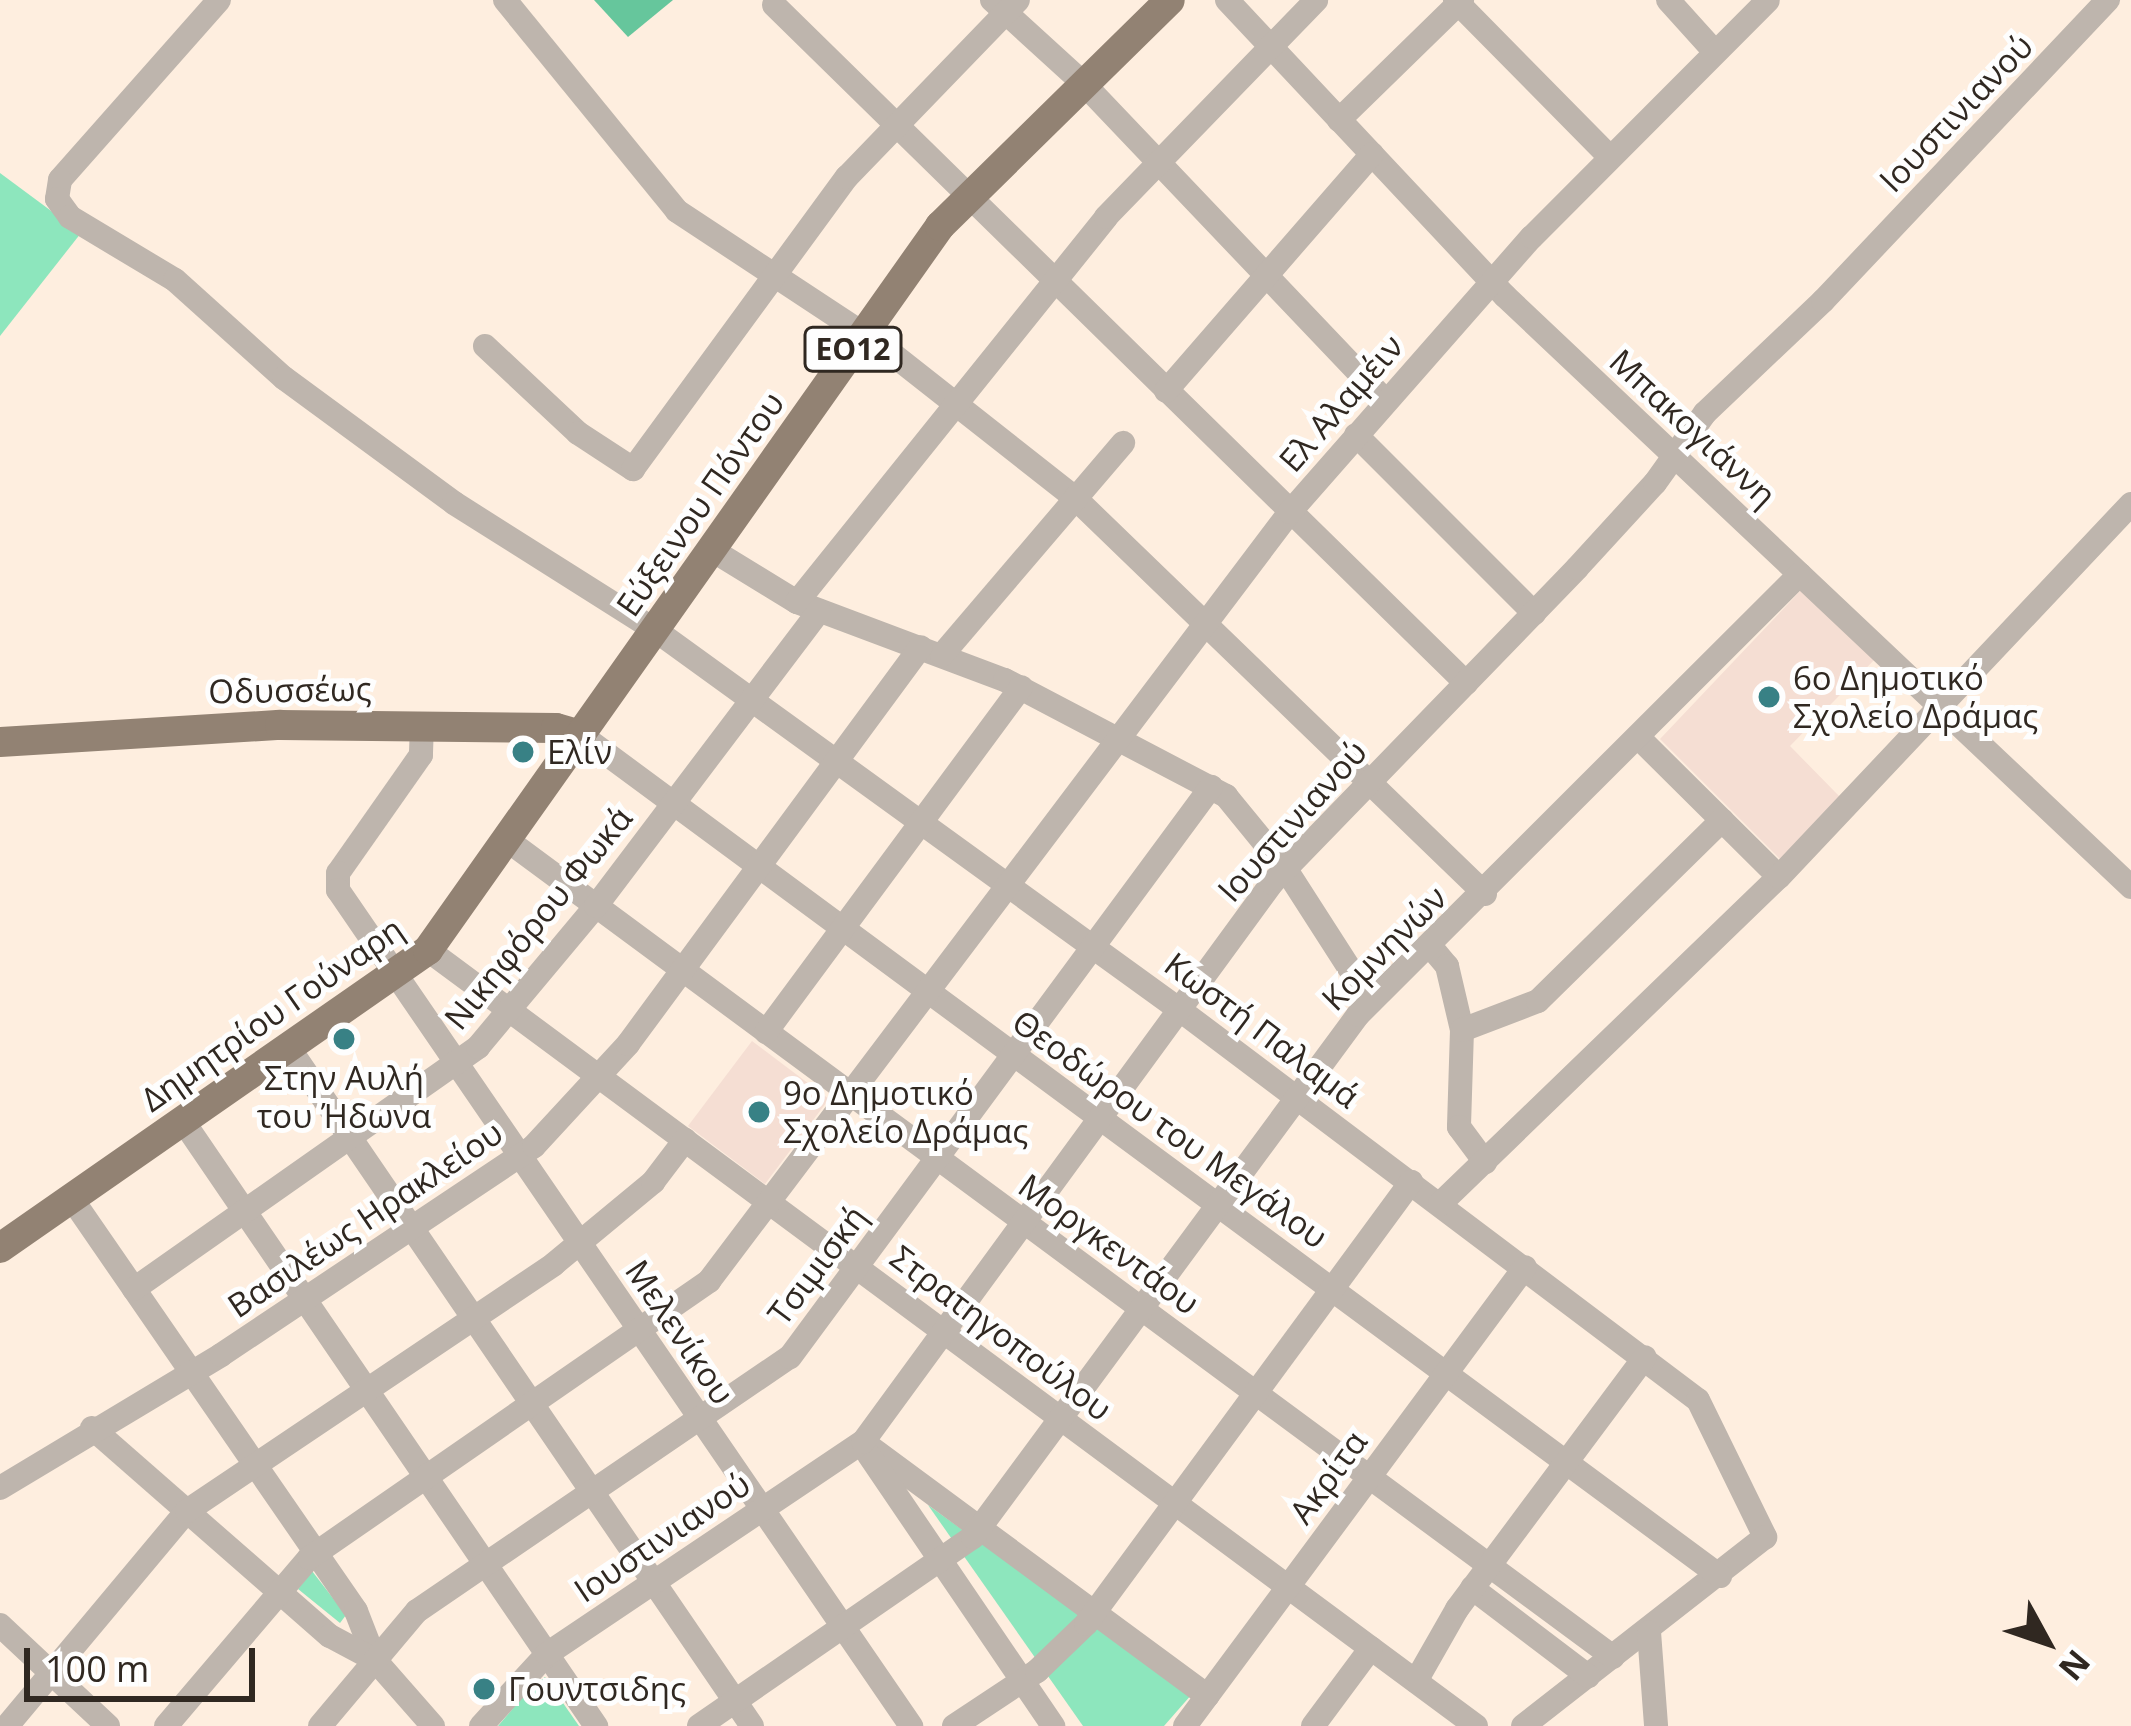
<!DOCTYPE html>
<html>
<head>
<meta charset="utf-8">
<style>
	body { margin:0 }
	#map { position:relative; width:2131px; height:1726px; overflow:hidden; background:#feeedf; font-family:"Open Sans",sans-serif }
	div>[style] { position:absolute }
	.education>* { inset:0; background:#f5ded3 }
	.green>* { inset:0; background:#8de6bd }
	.forest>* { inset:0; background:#66c69c }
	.minor>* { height:24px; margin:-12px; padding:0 12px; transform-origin:12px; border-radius:12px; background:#beb5ad }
	.major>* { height:30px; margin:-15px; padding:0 15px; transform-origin:15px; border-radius:15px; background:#928273 }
	.dots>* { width:33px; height:33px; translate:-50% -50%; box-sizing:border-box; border:6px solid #fefefe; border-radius:50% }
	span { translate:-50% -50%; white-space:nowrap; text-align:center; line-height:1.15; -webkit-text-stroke:10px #fefefe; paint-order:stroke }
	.shield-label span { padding:3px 9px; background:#fefefe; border:3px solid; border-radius:9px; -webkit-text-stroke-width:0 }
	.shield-label { font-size:30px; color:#302821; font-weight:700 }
	.street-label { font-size:33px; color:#302821 }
	.poi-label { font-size:33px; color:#302821 }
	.left { translate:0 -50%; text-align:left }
	.north { position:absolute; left:1987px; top:1582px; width:120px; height:120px; -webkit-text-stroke:9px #fefefe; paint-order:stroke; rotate:130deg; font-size:33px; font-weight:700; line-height:48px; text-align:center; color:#302821 }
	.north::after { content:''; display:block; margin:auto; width:42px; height:54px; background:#302821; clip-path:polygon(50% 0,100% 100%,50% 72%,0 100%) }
	.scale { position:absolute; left:24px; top:1648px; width:231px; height:54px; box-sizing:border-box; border:6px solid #302821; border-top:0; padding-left:15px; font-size:36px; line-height:42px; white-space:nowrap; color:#302821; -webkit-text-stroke:9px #fefefe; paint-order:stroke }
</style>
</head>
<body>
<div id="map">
	<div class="education">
		<div style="clip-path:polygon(1805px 586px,1879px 655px,1790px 746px,1841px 798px,1781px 860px,1660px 739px)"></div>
		<div style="clip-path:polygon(752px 1041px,829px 1099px,765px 1184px,688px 1126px)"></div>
	</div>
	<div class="green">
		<div style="clip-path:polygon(0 173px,81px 233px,0 336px)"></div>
		<div style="clip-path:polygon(928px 1505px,1192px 1694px,1164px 1726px,1083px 1726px)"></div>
		<div style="clip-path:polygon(312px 1571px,346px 1615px,340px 1623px,298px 1589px)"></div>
		<div style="clip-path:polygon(545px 1677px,579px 1726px,498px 1726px,527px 1692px)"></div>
	</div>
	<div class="forest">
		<div style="clip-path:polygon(594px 0,673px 0,628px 37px)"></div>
	</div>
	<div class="minor">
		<div style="left:219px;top:0;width:240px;rotate:131.5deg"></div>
		<div style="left:60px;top:180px;width:19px;rotate:99deg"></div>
		<div style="left:57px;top:199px;width:22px;rotate:54deg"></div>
		<div style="left:70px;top:217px;width:122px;rotate:31deg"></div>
		<div style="left:175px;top:280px;width:147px;rotate:42deg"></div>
		<div style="left:284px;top:378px;width:211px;rotate:36.3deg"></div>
		<div style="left:454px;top:503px;width:238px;rotate:32.3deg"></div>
		<div style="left:655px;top:630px;width:648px;rotate:35.9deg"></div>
		<div style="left:1180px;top:1010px;width:648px;rotate:36.98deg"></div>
		<div style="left:1698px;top:1400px;width:153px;rotate:63.9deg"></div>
		<div style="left:1765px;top:1537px;width:307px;rotate:142deg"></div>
		<div style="left:505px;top:0;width:272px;rotate:50.8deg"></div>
		<div style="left:677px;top:211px;width:245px;rotate:33.4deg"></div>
		<div style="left:882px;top:346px;width:246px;rotate:38.2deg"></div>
		<div style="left:1075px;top:498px;width:570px;rotate:44deg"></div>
		<div style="left:992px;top:0;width:123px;rotate:42.4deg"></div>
		<div style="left:1083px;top:83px;width:439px;rotate:46.4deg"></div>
		<div style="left:1227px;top:0;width:406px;rotate:46.8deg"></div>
		<div style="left:1505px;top:296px;width:861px;rotate:43.35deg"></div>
		<div style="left:1455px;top:0;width:221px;rotate:45.4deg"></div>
		<div style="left:1668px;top:0;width:70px;rotate:47.9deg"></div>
		<div style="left:774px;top:5px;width:969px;rotate:44.41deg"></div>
		<div style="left:1339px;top:120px;width:172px;rotate:-44.3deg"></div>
		<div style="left:485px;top:346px;width:127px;rotate:43.1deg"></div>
		<div style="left:578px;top:433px;width:66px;rotate:33.2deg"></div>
		<div style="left:633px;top:469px;width:362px;rotate:-53.8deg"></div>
		<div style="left:847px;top:177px;width:246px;rotate:-46deg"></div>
		<div style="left:1166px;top:391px;width:314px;rotate:-49deg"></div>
		<div style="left:1356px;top:435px;width:252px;rotate:45deg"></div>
		<div style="left:712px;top:550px;width:100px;rotate:31.5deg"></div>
		<div style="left:797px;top:602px;width:222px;rotate:20.6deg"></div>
		<div style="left:1005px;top:680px;width:250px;rotate:27.7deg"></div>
		<div style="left:1226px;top:796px;width:93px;rotate:50.7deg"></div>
		<div style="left:1285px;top:868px;width:159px;rotate:57.3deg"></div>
		<div style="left:797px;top:602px;width:494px;rotate:-51.2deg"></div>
		<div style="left:1106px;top:217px;width:302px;rotate:-45.9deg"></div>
		<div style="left:942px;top:655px;width:279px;rotate:-49.5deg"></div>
		<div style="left:422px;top:724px;width:31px;rotate:92deg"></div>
		<div style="left:421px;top:755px;width:144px;rotate:125.1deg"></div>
		<div style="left:338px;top:873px;width:17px;rotate:90deg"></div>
		<div style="left:338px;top:890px;width:1014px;rotate:55.57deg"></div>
		<div style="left:581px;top:735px;width:1416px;rotate:36.44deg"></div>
		<div style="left:1639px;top:738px;width:197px;rotate:44.8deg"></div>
		<div style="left:507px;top:840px;width:1375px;rotate:36.45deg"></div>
		<div style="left:1431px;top:947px;width:25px;rotate:50deg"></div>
		<div style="left:1447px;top:966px;width:66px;rotate:76.8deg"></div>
		<div style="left:1462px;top:1030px;width:97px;rotate:91.8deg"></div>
		<div style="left:1459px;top:1127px;width:44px;rotate:53.4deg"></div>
		<div style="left:428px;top:950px;width:1304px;rotate:36.52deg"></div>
		<div style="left:1462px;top:1030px;width:81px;rotate:-20.9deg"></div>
		<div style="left:1538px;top:1001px;width:258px;rotate:-44.5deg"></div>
		<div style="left:766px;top:1032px;width:429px;rotate:-53.5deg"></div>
		<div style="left:289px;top:1048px;width:821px;rotate:55.67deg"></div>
		<div style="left:183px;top:1121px;width:733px;rotate:55.68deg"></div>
		<div style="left:72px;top:1199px;width:500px;rotate:55.42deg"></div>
		<div style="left:356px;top:1611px;width:53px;rotate:68.8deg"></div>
		<div style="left:1440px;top:1204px;width:471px;rotate:-44deg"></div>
		<div style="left:1779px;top:877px;width:513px;rotate:-46.66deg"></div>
		<div style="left:134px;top:1289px;width:421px;rotate:-35.1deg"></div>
		<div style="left:478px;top:1047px;width:184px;rotate:-50.1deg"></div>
		<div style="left:596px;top:906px;width:370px;rotate:-52.9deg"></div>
		<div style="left:92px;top:1428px;width:316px;rotate:41.2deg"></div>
		<div style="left:330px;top:1636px;width:51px;rotate:28.1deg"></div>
		<div style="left:375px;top:1660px;width:88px;rotate:48.7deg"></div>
		<div style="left:863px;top:1442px;width:428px;rotate:36.4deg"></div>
		<div style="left:869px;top:1455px;width:328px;rotate:55.8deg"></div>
		<div style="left:0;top:1488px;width:258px;rotate:-31deg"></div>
		<div style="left:221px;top:1355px;width:376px;rotate:-33.7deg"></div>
		<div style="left:534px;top:1146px;width:139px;rotate:-47.3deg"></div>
		<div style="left:628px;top:1044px;width:493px;rotate:-53.6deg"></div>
		<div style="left:1472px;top:1588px;width:146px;rotate:37.2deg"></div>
		<div style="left:0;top:1625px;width:148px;rotate:43.1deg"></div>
		<div style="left:1649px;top:1632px;width:94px;rotate:85.7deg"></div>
		<div style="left:1416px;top:1681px;width:83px;rotate:-60.3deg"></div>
		<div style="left:1457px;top:1609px;width:314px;rotate:-53.3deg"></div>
		<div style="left:7px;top:1726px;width:280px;rotate:-50.1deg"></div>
		<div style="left:187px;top:1511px;width:442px;rotate:-33.9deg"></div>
		<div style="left:554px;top:1264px;width:129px;rotate:-39.6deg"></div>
		<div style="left:653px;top:1182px;width:53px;rotate:-52.7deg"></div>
		<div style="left:166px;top:1726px;width:221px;rotate:-49.6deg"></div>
		<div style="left:309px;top:1558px;width:487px;rotate:-34.7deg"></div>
		<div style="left:709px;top:1281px;width:964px;rotate:-52.93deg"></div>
		<div style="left:1290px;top:512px;width:366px;rotate:-48.7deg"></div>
		<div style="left:1532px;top:237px;width:334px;rotate:-45.1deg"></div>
		<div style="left:320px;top:1726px;width:150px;rotate:-49.9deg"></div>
		<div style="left:417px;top:1611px;width:451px;rotate:-34.3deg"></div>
		<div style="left:790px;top:1357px;width:709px;rotate:-53.55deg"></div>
		<div style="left:481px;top:1726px;width:98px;rotate:-47.5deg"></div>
		<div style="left:547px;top:1654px;width:381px;rotate:-33.9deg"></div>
		<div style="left:863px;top:1442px;width:693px;rotate:-53.81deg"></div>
		<div style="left:1272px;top:883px;width:438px;rotate:-45.9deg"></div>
		<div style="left:1577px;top:568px;width:115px;rotate:-47.5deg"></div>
		<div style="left:1655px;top:483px;width:86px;rotate:-54.5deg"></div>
		<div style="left:1705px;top:413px;width:163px;rotate:-43.5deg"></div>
		<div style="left:1823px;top:301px;width:415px;rotate:-46.6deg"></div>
		<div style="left:699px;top:1726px;width:333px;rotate:-34.6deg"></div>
		<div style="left:973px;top:1537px;width:649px;rotate:-53.59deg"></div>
		<div style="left:1358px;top:1015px;width:624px;rotate:-44.94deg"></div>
		<div style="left:954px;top:1726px;width:100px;rotate:-33.5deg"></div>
		<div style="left:1037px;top:1671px;width:68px;rotate:-43.8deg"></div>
		<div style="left:1086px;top:1624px;width:549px;rotate:-53.67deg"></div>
		<div style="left:1185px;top:1726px;width:571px;rotate:-53.47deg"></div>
		<div style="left:1313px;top:1726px;width:97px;rotate:-53.4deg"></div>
	</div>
	<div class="major">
		<div style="left:0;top:742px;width:281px;rotate:-3.5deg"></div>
		<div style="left:280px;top:725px;width:276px;rotate:0.6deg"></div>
		<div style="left:556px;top:728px;width:26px;rotate:16deg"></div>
		<div style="left:0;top:1248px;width:522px;rotate:-34.85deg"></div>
		<div style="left:428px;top:950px;width:887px;rotate:-54.73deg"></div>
		<div style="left:940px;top:226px;width:322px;rotate:-44.5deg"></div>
	</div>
	<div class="dots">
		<div style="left:1769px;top:697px;background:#388185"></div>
		<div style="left:523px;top:752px;background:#388185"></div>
		<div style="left:344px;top:1039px;background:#388185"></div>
		<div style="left:759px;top:1112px;background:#388185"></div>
		<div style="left:484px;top:1689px;background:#388185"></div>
	</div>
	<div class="shield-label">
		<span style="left:853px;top:349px">ΕΟ12</span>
	</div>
	<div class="street-label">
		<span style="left:1956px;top:113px;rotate:-46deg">Ιουστινιανού</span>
		<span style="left:1341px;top:403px;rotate:-49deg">Ελ Αλαμέιν</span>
		<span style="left:1693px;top:428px;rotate:43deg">Μπακογιάννη</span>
		<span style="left:700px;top:504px;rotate:-55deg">Εύξεινου Πόντου</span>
		<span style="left:290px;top:690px;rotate:-1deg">Οδυσσέως</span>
		<span style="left:1292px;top:821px;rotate:-48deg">Ιουστινιανού</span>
		<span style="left:538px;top:918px;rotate:-51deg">Νικηφόρου Φωκά</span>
		<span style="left:1384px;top:948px;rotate:-45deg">Κομνηνών</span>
		<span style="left:272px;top:1014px;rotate:-35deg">Δημητρίου Γούναρη</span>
		<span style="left:1262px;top:1030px;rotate:37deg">Κωστή Παλαμά</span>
		<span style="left:1170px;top:1129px;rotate:36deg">Θεοδώρου του Μεγάλου</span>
		<span style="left:365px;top:1219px;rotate:-34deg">Βασιλέως Ηρακλείου</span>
		<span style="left:1109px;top:1244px;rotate:36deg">Μοργκεντάου</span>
		<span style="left:817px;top:1265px;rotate:-53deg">Τσιμισκή</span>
		<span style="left:680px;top:1332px;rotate:56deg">Μελενίκου</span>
		<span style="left:1001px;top:1333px;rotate:37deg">Στρατηγοπούλου</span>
		<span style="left:1328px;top:1477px;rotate:-54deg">Ακρίτα</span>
		<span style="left:662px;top:1537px;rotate:-34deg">Ιουστινιανού</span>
	</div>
	<div class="poi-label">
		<span class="left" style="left:1793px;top:697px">6o Δημοτικό<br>Σχολείο Δράμας</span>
		<span class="left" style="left:547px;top:752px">Ελίν</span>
		<span style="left:344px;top:1097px">Στην Αυλή<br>του Ήδωνα</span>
		<span class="left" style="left:783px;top:1112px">9ο Δημοτικό<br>Σχολείο Δράμας</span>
		<span class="left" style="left:508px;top:1689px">Γουντσιδης</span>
	</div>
	<div class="north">N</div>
	<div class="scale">100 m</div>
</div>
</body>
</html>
